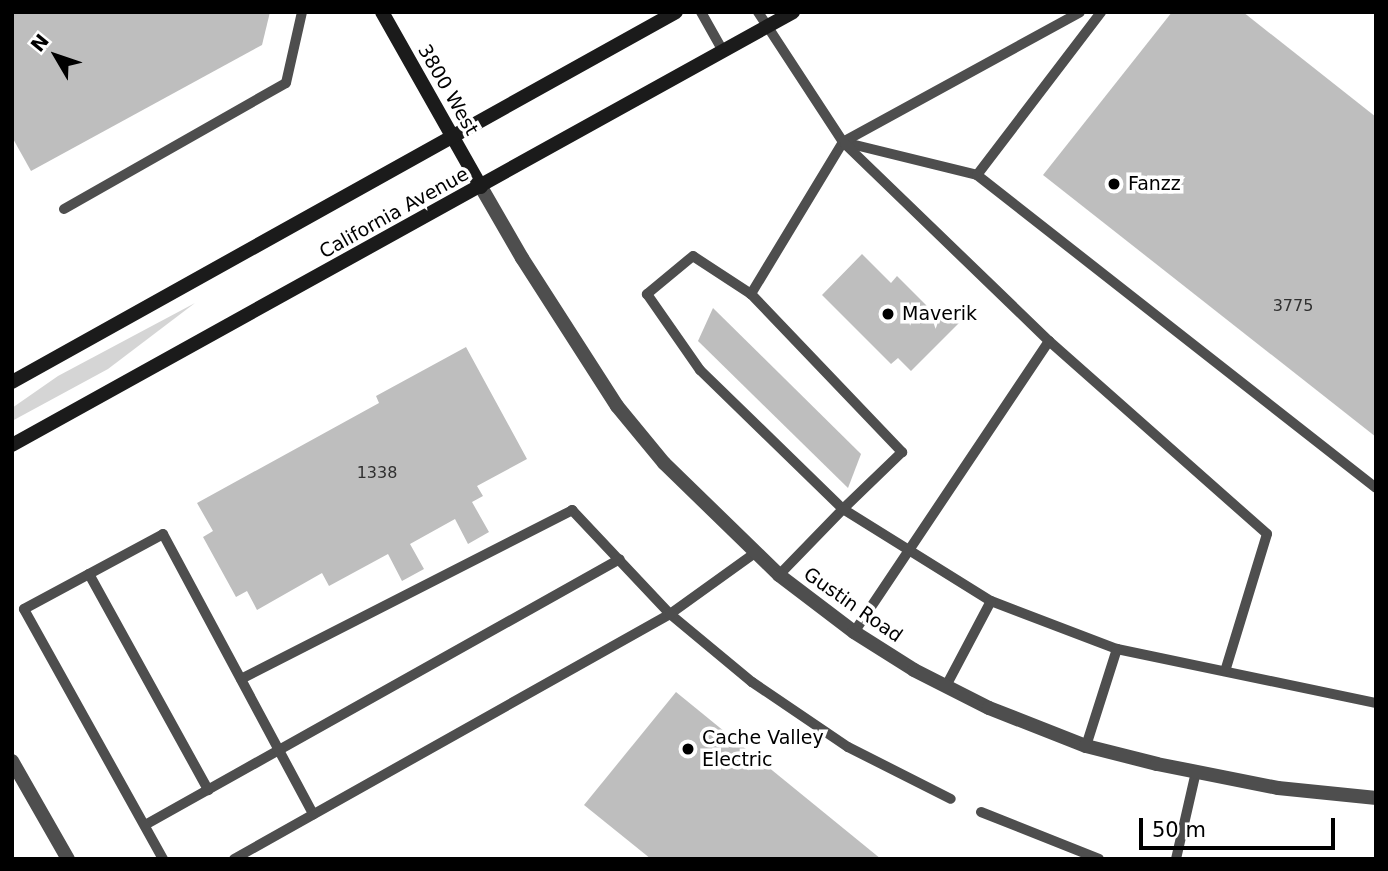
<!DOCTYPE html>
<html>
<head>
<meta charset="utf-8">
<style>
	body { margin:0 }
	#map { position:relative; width:1388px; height:871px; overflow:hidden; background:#fff; font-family:"DejaVu Sans",sans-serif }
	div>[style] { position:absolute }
	.green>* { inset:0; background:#d5d5d5 }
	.building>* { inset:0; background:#bebebe }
	.lane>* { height:10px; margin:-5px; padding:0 5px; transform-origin:5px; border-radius:5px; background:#4e4e4e }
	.street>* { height:14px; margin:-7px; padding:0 7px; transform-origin:7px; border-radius:7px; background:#4e4e4e }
	.secondary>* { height:14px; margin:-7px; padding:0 7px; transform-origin:7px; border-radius:7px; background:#1b1b1b }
	.dots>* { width:19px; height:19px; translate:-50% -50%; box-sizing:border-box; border:4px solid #fff; border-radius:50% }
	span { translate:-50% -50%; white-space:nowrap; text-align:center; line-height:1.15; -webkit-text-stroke:7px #fff; paint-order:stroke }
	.number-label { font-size:16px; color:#303030 }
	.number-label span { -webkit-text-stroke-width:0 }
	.street-label { font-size:19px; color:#000 }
	.poi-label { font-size:19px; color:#000 }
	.left { translate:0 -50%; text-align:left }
	.frame { position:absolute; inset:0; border:14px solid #000; pointer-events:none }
	.north { position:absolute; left:21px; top:21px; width:70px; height:70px; -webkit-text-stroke:5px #fff; paint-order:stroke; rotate:309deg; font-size:19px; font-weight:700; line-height:28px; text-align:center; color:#000 }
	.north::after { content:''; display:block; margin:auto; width:24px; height:32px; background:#000; clip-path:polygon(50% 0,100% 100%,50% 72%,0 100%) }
	.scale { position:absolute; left:1139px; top:818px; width:196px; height:32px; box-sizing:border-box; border:4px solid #000; border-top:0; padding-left:9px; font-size:21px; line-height:24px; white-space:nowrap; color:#000; -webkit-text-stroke:5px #fff; paint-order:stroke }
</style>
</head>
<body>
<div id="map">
	<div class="green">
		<div style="clip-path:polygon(195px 303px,108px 369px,12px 421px,12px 408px,58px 376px)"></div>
	</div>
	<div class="building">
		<div style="clip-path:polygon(12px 12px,270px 12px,262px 45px,31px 171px,12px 137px)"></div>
		<div style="clip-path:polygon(1172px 12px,1243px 12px,1376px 117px,1376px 437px,1043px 175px)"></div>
		<div style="clip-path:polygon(862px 254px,891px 283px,897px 276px,941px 320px,952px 309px,963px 319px,911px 371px,898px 358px,891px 364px,822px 295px)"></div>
		<div style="clip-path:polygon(713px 308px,861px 454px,848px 488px,698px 341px)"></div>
		<div style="clip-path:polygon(466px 347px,527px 459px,477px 486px,483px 496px,472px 502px,489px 532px,468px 544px,455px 519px,410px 544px,424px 569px,402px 581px,388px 554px,329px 586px,322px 573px,257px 610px,247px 591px,236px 597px,203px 537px,213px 531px,197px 503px,379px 403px,376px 396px)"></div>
		<div style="clip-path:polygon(676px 692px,881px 859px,651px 859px,584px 805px)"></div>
	</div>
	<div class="lane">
		<div style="left:701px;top:12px;width:45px;rotate:60.6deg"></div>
		<div style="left:758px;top:12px;width:155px;rotate:56.8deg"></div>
		<div style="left:843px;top:142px;width:178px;rotate:121.2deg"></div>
		<div style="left:751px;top:294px;width:69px;rotate:-146.8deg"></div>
		<div style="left:693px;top:256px;width:60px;rotate:140.4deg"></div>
		<div style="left:647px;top:294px;width:93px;rotate:55.1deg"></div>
		<div style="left:700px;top:370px;width:199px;rotate:44.2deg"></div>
		<div style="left:843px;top:509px;width:92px;rotate:134.1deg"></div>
		<div style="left:843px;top:142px;width:138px;rotate:13.8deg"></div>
		<div style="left:977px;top:175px;width:507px;rotate:38.11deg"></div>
		<div style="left:843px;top:142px;width:270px;rotate:-28.7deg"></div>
		<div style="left:845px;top:144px;width:284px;rotate:44deg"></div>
		<div style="left:1049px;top:341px;width:350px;rotate:123.8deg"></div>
		<div style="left:977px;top:175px;width:205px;rotate:-52.7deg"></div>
		<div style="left:64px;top:209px;width:255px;rotate:-29.6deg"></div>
		<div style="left:286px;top:83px;width:73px;rotate:-77.3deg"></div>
		<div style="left:751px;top:294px;width:219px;rotate:46.3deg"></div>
		<div style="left:902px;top:452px;width:82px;rotate:136deg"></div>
		<div style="left:843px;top:509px;width:174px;rotate:31.9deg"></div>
		<div style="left:991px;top:601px;width:135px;rotate:20.9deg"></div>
		<div style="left:1117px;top:649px;width:265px;rotate:11.8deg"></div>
		<div style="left:1049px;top:341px;width:291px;rotate:41.5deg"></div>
		<div style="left:1267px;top:534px;width:143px;rotate:107deg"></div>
		<div style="left:89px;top:574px;width:247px;rotate:61.1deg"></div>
		<div style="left:241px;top:679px;width:372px;rotate:-27deg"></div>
		<div style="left:572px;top:510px;width:143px;rotate:46.7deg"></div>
		<div style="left:670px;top:614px;width:107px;rotate:39.7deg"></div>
		<div style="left:752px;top:682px;width:116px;rotate:34.1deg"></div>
		<div style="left:848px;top:747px;width:115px;rotate:26.8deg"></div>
		<div style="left:946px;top:686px;width:96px;rotate:-62.1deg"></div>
		<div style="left:1086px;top:746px;width:102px;rotate:-72.3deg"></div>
		<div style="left:981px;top:812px;width:127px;rotate:21.7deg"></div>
		<div style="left:145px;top:825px;width:544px;rotate:-29.25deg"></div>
		<div style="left:163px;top:859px;width:286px;rotate:-119.1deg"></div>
		<div style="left:24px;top:609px;width:158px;rotate:-28.3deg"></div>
		<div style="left:163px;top:534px;width:318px;rotate:61.8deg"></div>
		<div style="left:234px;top:859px;width:500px;rotate:-29.33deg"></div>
		<div style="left:670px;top:614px;width:105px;rotate:-35.7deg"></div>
		<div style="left:1176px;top:859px;width:89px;rotate:-77.1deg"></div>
	</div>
	<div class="street">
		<div style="left:481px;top:187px;width:82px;rotate:60deg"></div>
		<div style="left:522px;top:258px;width:176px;rotate:57.3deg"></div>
		<div style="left:617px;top:406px;width:74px;rotate:50.5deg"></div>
		<div style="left:664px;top:463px;width:161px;rotate:44.2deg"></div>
		<div style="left:779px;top:575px;width:94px;rotate:37.2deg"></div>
		<div style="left:854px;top:632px;width:71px;rotate:32.3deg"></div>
		<div style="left:914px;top:670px;width:84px;rotate:26.9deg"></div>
		<div style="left:989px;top:708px;width:104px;rotate:21.4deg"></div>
		<div style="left:1086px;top:746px;width:73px;rotate:14.2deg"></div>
		<div style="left:1157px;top:764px;width:123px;rotate:11.2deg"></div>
		<div style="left:1278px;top:788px;width:99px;rotate:5.8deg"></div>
		<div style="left:12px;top:761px;width:113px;rotate:60.3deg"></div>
	</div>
	<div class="secondary">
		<div style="left:382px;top:12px;width:201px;rotate:60.5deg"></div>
		<div style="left:12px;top:382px;width:760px;rotate:-29.13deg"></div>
		<div style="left:12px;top:445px;width:893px;rotate:-29deg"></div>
	</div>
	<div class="dots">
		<div style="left:1114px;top:184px;background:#000"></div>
		<div style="left:888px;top:314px;background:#000"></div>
		<div style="left:688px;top:749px;background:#000"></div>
	</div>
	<div class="number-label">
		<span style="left:1293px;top:306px">3775</span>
		<span style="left:377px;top:473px">1338</span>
	</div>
	<div class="street-label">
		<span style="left:448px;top:90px;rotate:60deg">3800 West</span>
		<span style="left:394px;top:213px;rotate:-29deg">California Avenue</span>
		<span style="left:853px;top:605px;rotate:35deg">Gustin Road</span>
	</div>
	<div class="poi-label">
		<span class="left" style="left:1128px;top:184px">Fanzz</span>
		<span class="left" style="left:902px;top:314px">Maverik</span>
		<span class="left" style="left:702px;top:749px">Cache Valley<br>Electric</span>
	</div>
	<div class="frame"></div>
	<div class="north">N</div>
	<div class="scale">50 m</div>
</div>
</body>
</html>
